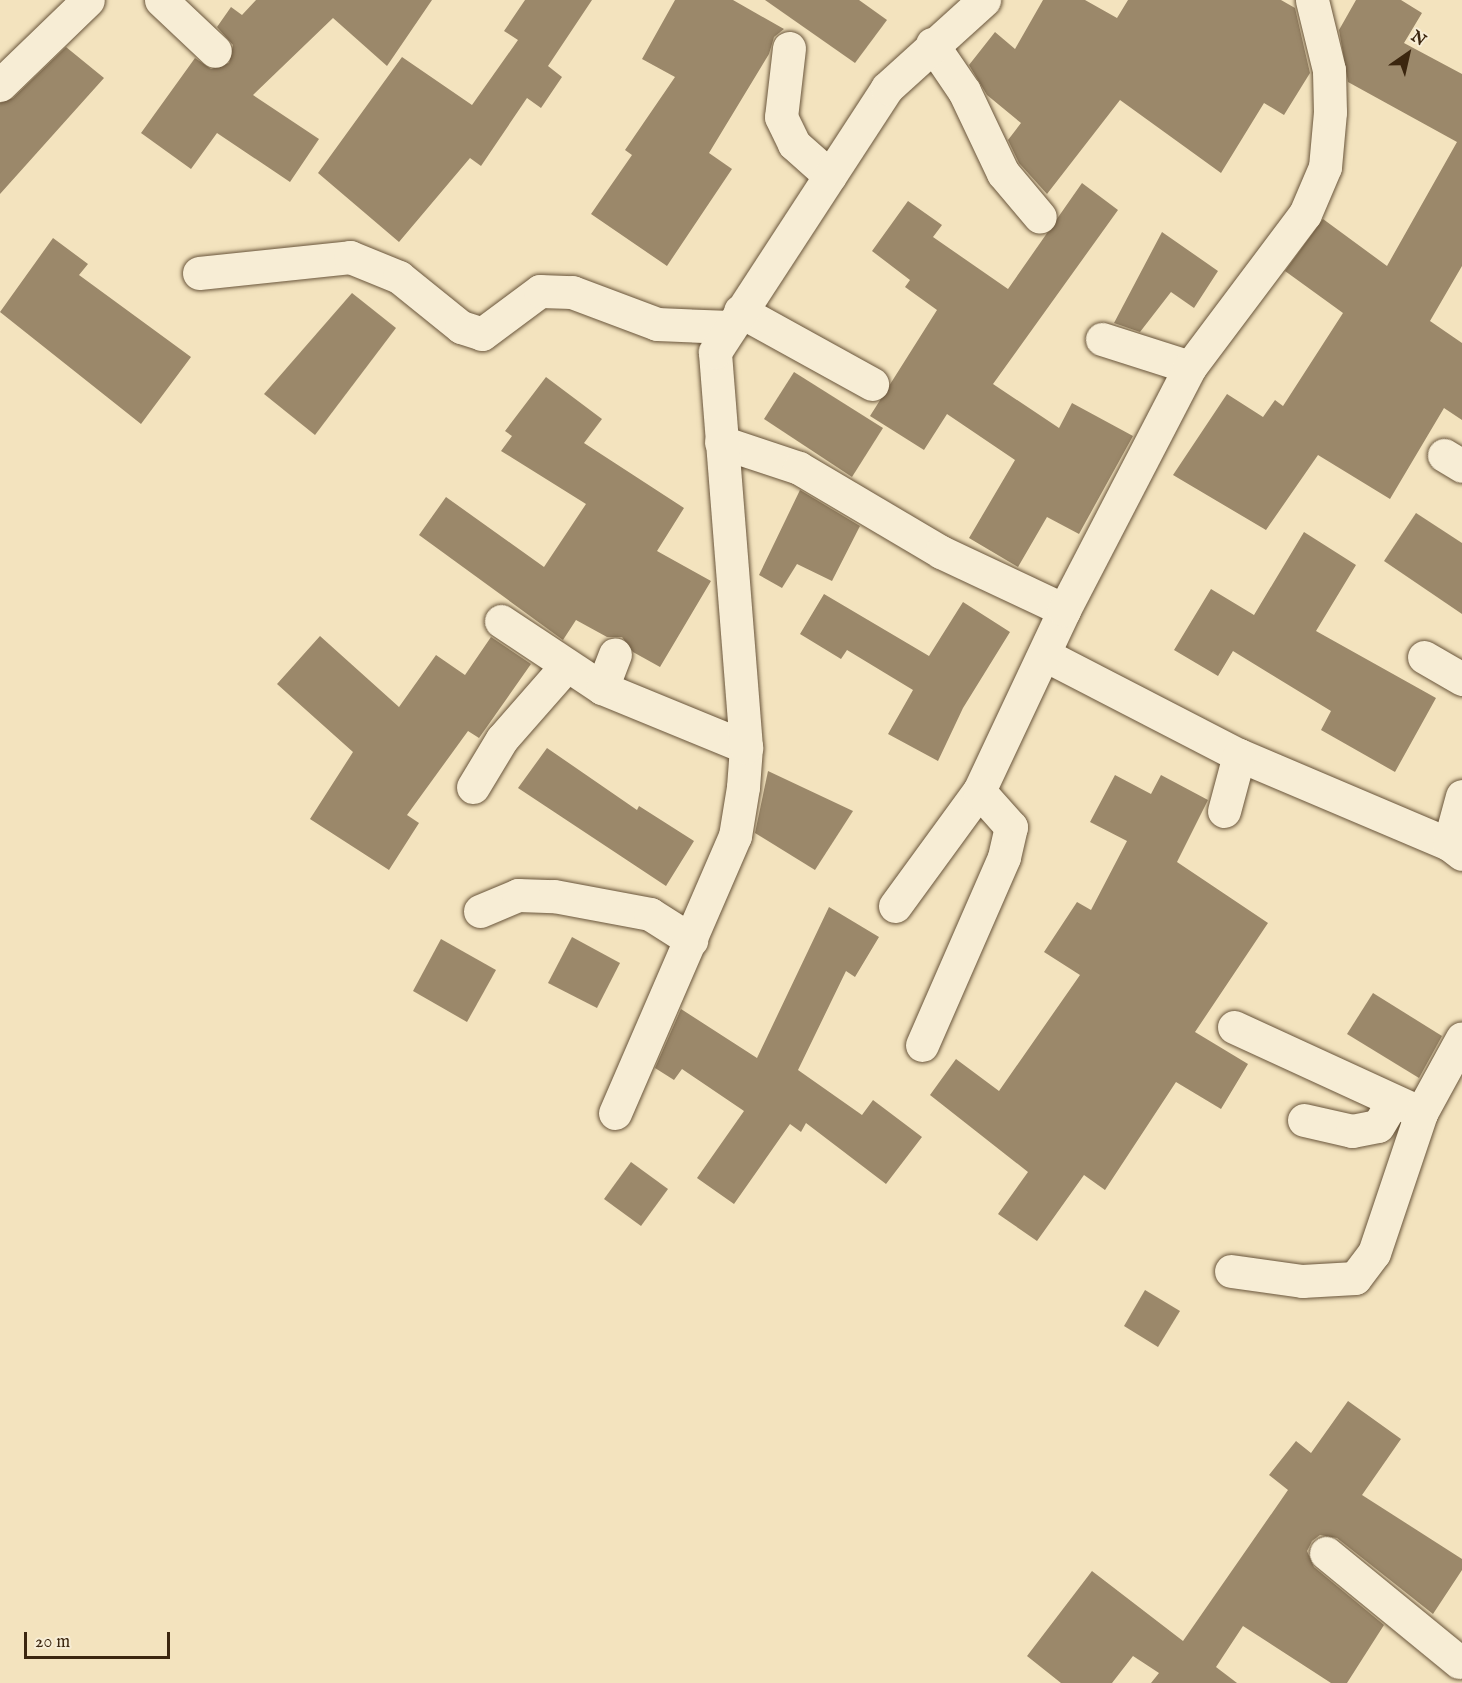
<!DOCTYPE html>
<html>
<head>
<meta charset="utf-8">
<style>
	body { margin:0 }
	#map { position:relative; width:1462px; height:1683px; overflow:hidden; background:#f3e3be; font-family:"IM FELL English",serif }
	div>[style] { position:absolute }
	.building>* { inset:0; background:#9b886a }
	.roads { filter:drop-shadow(0 0 2px #69553b) drop-shadow(0 0 2px #69553b) }
	.minor>* { height:33px; margin:-16.5px; padding:0 16.5px; transform-origin:16.5px; border-radius:16.5px; background:#f7edd5 }
	span { translate:-50% -50%; white-space:nowrap; text-align:center; line-height:1.15; -webkit-text-stroke:4.5px #f7edd5; paint-order:stroke }
	.north { position:absolute; left:1378px; top:24px; width:60px; height:60px; -webkit-text-stroke:4px #f7edd5; paint-order:stroke; rotate:34deg; font-size:16px; font-weight:700; line-height:24px; text-align:center; color:#3b260f }
	.north::after { content:''; display:block; margin:auto; width:21px; height:27px; background:#3b260f; clip-path:polygon(50% 0,100% 100%,50% 72%,0 100%) }
	.scale { position:absolute; left:24px; top:1632px; width:146px; height:27px; box-sizing:border-box; border:3px solid #3b260f; border-top:0; padding-left:8px; font-size:18px; line-height:21px; white-space:nowrap; color:#3b260f; -webkit-text-stroke:4px #f7edd5; paint-order:stroke }
</style>
</head>
<body>
<div id="map">
	<div class="building">
		<div style="clip-path:polygon(256px 0,432px 0,387px 66px,333px 18px,253px 95px,319px 139px,290px 182px,217px 133px,191px 169px,141px 133px,195px 58px,211px 69px,229px 63px,233px 45px,217px 27px,231px 7px,242px 15px)"></div>
		<div style="clip-path:polygon(525px 0,592px 0,548px 66px,562px 77px,541px 108px,527px 98px,481px 166px,470px 158px,399px 242px,318px 173px,402px 57px,472px 105px,518px 40px,504px 31px)"></div>
		<div style="clip-path:polygon(675px 0,733px 0,784px 29px,774px 37px,769px 54px,709px 153px,732px 169px,667px 266px,591px 214px,632px 155px,625px 150px,675px 77px,642px 59px)"></div>
		<div style="clip-path:polygon(765px 0,859px 0,887px 20px,855px 63px)"></div>
		<div style="clip-path:polygon(1043px 0,1085px 0,1117px 18px,1128px 0,1281px 0,1295px 8px,1310px 73px,1284px 115px,1264px 103px,1221px 173px,1120px 100px,1047px 194px,1019px 163px,1008px 140px,1021px 123px,987px 95px,969px 65px,995px 32px,1015px 49px)"></div>
		<div style="clip-path:polygon(1356px 0,1401px 0,1422px 13px,1404px 43px,1462px 74px,1462px 266px,1430px 321px,1462px 343px,1462px 420px,1444px 408px,1390px 499px,1318px 455px,1266px 530px,1173px 475px,1227px 394px,1263px 417px,1275px 400px,1283px 406px,1343px 313px,1285px 271px,1323px 219px,1387px 266px,1457px 142px,1348px 82px,1339px 30px)"></div>
		<div style="clip-path:polygon(66px 47px,104px 78px,0 194px,0 103px,13px 98px)"></div>
		<div style="clip-path:polygon(1082px 183px,1118px 210px,993px 384px,1059px 428px,1072px 403px,1133px 436px,1079px 534px,1047px 517px,1018px 567px,969px 538px,1015px 460px,947px 414px,924px 450px,870px 416px,937px 310px,905px 287px,910px 280px,872px 251px,908px 201px,942px 225px,933px 237px,1008px 289px)"></div>
		<div style="clip-path:polygon(1162px 232px,1218px 271px,1194px 308px,1171px 292px,1140px 332px,1114px 323px)"></div>
		<div style="clip-path:polygon(53px 238px,88px 264px,79px 275px,191px 357px,141px 424px,0 312px)"></div>
		<div style="clip-path:polygon(352px 293px,396px 328px,315px 435px,264px 394px)"></div>
		<div style="clip-path:polygon(794px 372px,883px 428px,852px 477px,764px 419px)"></div>
		<div style="clip-path:polygon(546px 377px,602px 419px,584px 443px,684px 508px,657px 551px,711px 581px,660px 667px,633px 652px,622px 637px,607px 637px,576px 620px,563px 640px,419px 535px,446px 497px,544px 567px,586px 504px,501px 451px,512px 436px,505px 431px)"></div>
		<div style="clip-path:polygon(800px 490px,860px 526px,832px 581px,797px 564px,782px 588px,759px 575px)"></div>
		<div style="clip-path:polygon(1416px 513px,1462px 543px,1462px 614px,1384px 561px)"></div>
		<div style="clip-path:polygon(1304px 532px,1356px 565px,1316px 631px,1436px 698px,1395px 772px,1321px 730px,1331px 711px,1233px 651px,1218px 676px,1174px 650px,1211px 589px,1254px 615px)"></div>
		<div style="clip-path:polygon(824px 594px,929px 656px,963px 602px,1010px 632px,963px 708px,938px 761px,888px 734px,913px 690px,847px 650px,841px 659px,800px 634px)"></div>
		<div style="clip-path:polygon(320px 636px,399px 707px,436px 655px,465px 675px,491px 637px,531px 664px,479px 738px,468px 731px,407px 815px,419px 823px,389px 870px,310px 819px,353px 752px,277px 684px)"></div>
		<div style="clip-path:polygon(547px 748px,637px 810px,639px 806px,694px 841px,666px 886px,518px 788px)"></div>
		<div style="clip-path:polygon(768px 771px,853px 811px,815px 870px,755px 833px)"></div>
		<div style="clip-path:polygon(1115px 775px,1151px 794px,1161px 775px,1208px 800px,1177px 862px,1268px 923px,1195px 1032px,1248px 1064px,1221px 1109px,1176px 1082px,1105px 1190px,1084px 1175px,1037px 1241px,998px 1214px,1028px 1172px,930px 1095px,956px 1059px,999px 1091px,1080px 975px,1044px 952px,1077px 902px,1091px 910px,1127px 841px,1090px 822px)"></div>
		<div style="clip-path:polygon(829px 907px,879px 937px,855px 977px,846px 971px,798px 1070px,862px 1115px,873px 1100px,922px 1137px,886px 1184px,806px 1123px,801px 1132px,790px 1124px,734px 1204px,697px 1178px,744px 1111px,682px 1069px,674px 1080px,655px 1068px,681px 1009px,757px 1058px)"></div>
		<div style="clip-path:polygon(572px 937px,620px 963px,597px 1008px,548px 983px)"></div>
		<div style="clip-path:polygon(441px 939px,496px 970px,467px 1022px,413px 991px)"></div>
		<div style="clip-path:polygon(1373px 993px,1442px 1036px,1419px 1078px,1347px 1034px)"></div>
		<div style="clip-path:polygon(631px 1162px,668px 1189px,641px 1226px,604px 1199px)"></div>
		<div style="clip-path:polygon(1145px 1290px,1180px 1311px,1158px 1347px,1124px 1326px)"></div>
		<div style="clip-path:polygon(1348px 1401px,1401px 1439px,1362px 1495px,1462px 1559px,1462px 1570px,1433px 1614px,1337px 1538px,1320px 1535px,1312px 1541px,1307px 1551px,1314px 1567px,1384px 1625px,1347px 1683px,1331px 1683px,1243px 1626px,1216px 1667px,1237px 1683px,1151px 1683px,1159px 1673px,1133px 1656px,1112px 1683px,1061px 1683px,1027px 1656px,1092px 1571px,1183px 1641px,1288px 1490px,1269px 1475px,1296px 1441px,1311px 1453px)"></div>
	</div>
	<div class="roads">
		<div class="minor">
			<div style="left:161px;top:0;width:74px;rotate:43.4deg"></div>
			<div style="left:932px;top:44px;width:57px;rotate:55.8deg"></div>
			<div style="left:964px;top:91px;width:91px;rotate:64.6deg"></div>
			<div style="left:1003px;top:173px;width:57px;rotate:49.9deg"></div>
			<div style="left:789px;top:48px;width:69px;rotate:96.6deg"></div>
			<div style="left:781px;top:117px;width:30px;rotate:64deg"></div>
			<div style="left:794px;top:144px;width:48px;rotate:41.6deg"></div>
			<div style="left:0;top:85px;width:122px;rotate:-44deg"></div>
			<div style="left:199px;top:273px;width:152px;rotate:-6deg"></div>
			<div style="left:350px;top:257px;width:53px;rotate:22.2deg"></div>
			<div style="left:399px;top:277px;width:80px;rotate:38.9deg"></div>
			<div style="left:461px;top:327px;width:22px;rotate:18deg"></div>
			<div style="left:482px;top:334px;width:72px;rotate:-36.6deg"></div>
			<div style="left:540px;top:291px;width:32px;rotate:2deg"></div>
			<div style="left:572px;top:292px;width:91px;rotate:20.6deg"></div>
			<div style="left:657px;top:324px;width:73px;rotate:2.4deg"></div>
			<div style="left:740px;top:311px;width:151px;rotate:28.9deg"></div>
			<div style="left:1102px;top:339px;width:92px;rotate:17.7deg"></div>
			<div style="left:721px;top:442px;width:82px;rotate:18.4deg"></div>
			<div style="left:799px;top:468px;width:165px;rotate:30.6deg"></div>
			<div style="left:941px;top:552px;width:136px;rotate:25.2deg"></div>
			<div style="left:1444px;top:455px;width:21px;rotate:31deg"></div>
			<div style="left:501px;top:621px;width:121px;rotate:33.6deg"></div>
			<div style="left:602px;top:688px;width:156px;rotate:22.3deg"></div>
			<div style="left:1045px;top:655px;width:218px;rotate:27.3deg"></div>
			<div style="left:1239px;top:755px;width:228px;rotate:23deg"></div>
			<div style="left:1424px;top:657px;width:44px;rotate:30.1deg"></div>
			<div style="left:602px;top:688px;width:36px;rotate:-69deg"></div>
			<div style="left:473px;top:787px;width:56px;rotate:-58.9deg"></div>
			<div style="left:502px;top:739px;width:96px;rotate:-48.8deg"></div>
			<div style="left:1462px;top:796px;width:50px;rotate:105.2deg"></div>
			<div style="left:1449px;top:844px;width:16px;rotate:38deg"></div>
			<div style="left:1224px;top:811px;width:58px;rotate:-75deg"></div>
			<div style="left:895px;top:906px;width:142px;rotate:-53.9deg"></div>
			<div style="left:979px;top:791px;width:200px;rotate:-64.8deg"></div>
			<div style="left:1064px;top:610px;width:274px;rotate:-62.6deg"></div>
			<div style="left:1190px;top:367px;width:191px;rotate:-53.1deg"></div>
			<div style="left:1305px;top:214px;width:51px;rotate:-66.9deg"></div>
			<div style="left:1325px;top:167px;width:55px;rotate:-84.8deg"></div>
			<div style="left:1330px;top:112px;width:42px;rotate:-91.4deg"></div>
			<div style="left:1329px;top:70px;width:72px;rotate:-103.7deg"></div>
			<div style="left:480px;top:911px;width:41px;rotate:-22.8deg"></div>
			<div style="left:518px;top:895px;width:36px;rotate:2deg"></div>
			<div style="left:554px;top:896px;width:98px;rotate:10.6deg"></div>
			<div style="left:650px;top:914px;width:49px;rotate:32.4deg"></div>
			<div style="left:1234px;top:1027px;width:206px;rotate:24.7deg"></div>
			<div style="left:922px;top:1045px;width:205px;rotate:-66.4deg"></div>
			<div style="left:1004px;top:857px;width:31px;rotate:-77deg"></div>
			<div style="left:1011px;top:827px;width:48px;rotate:-131.6deg"></div>
			<div style="left:615px;top:1113px;width:302px;rotate:-66.6deg"></div>
			<div style="left:735px;top:836px;width:50px;rotate:-80.7deg"></div>
			<div style="left:743px;top:787px;width:40px;rotate:-85.7deg"></div>
			<div style="left:746px;top:747px;width:396px;rotate:-94.5deg"></div>
			<div style="left:715px;top:352px;width:315px;rotate:-56.9deg"></div>
			<div style="left:887px;top:88px;width:131px;rotate:-42.2deg"></div>
			<div style="left:1304px;top:1120px;width:49px;rotate:12.9deg"></div>
			<div style="left:1352px;top:1131px;width:26px;rotate:-11deg"></div>
			<div style="left:1378px;top:1126px;width:27px;rotate:-59deg"></div>
			<div style="left:1231px;top:1271px;width:72px;rotate:8deg"></div>
			<div style="left:1302px;top:1281px;width:53px;rotate:-3.2deg"></div>
			<div style="left:1355px;top:1278px;width:31px;rotate:-53deg"></div>
			<div style="left:1374px;top:1253px;width:148px;rotate:-71.4deg"></div>
			<div style="left:1421px;top:1113px;width:85px;rotate:-61.3deg"></div>
			<div style="left:1326px;top:1553px;width:172px;rotate:39.3deg"></div>
		</div>
	</div>
	<div class="north">N</div>
	<div class="scale">20 m</div>
</div>
</body>
</html>
